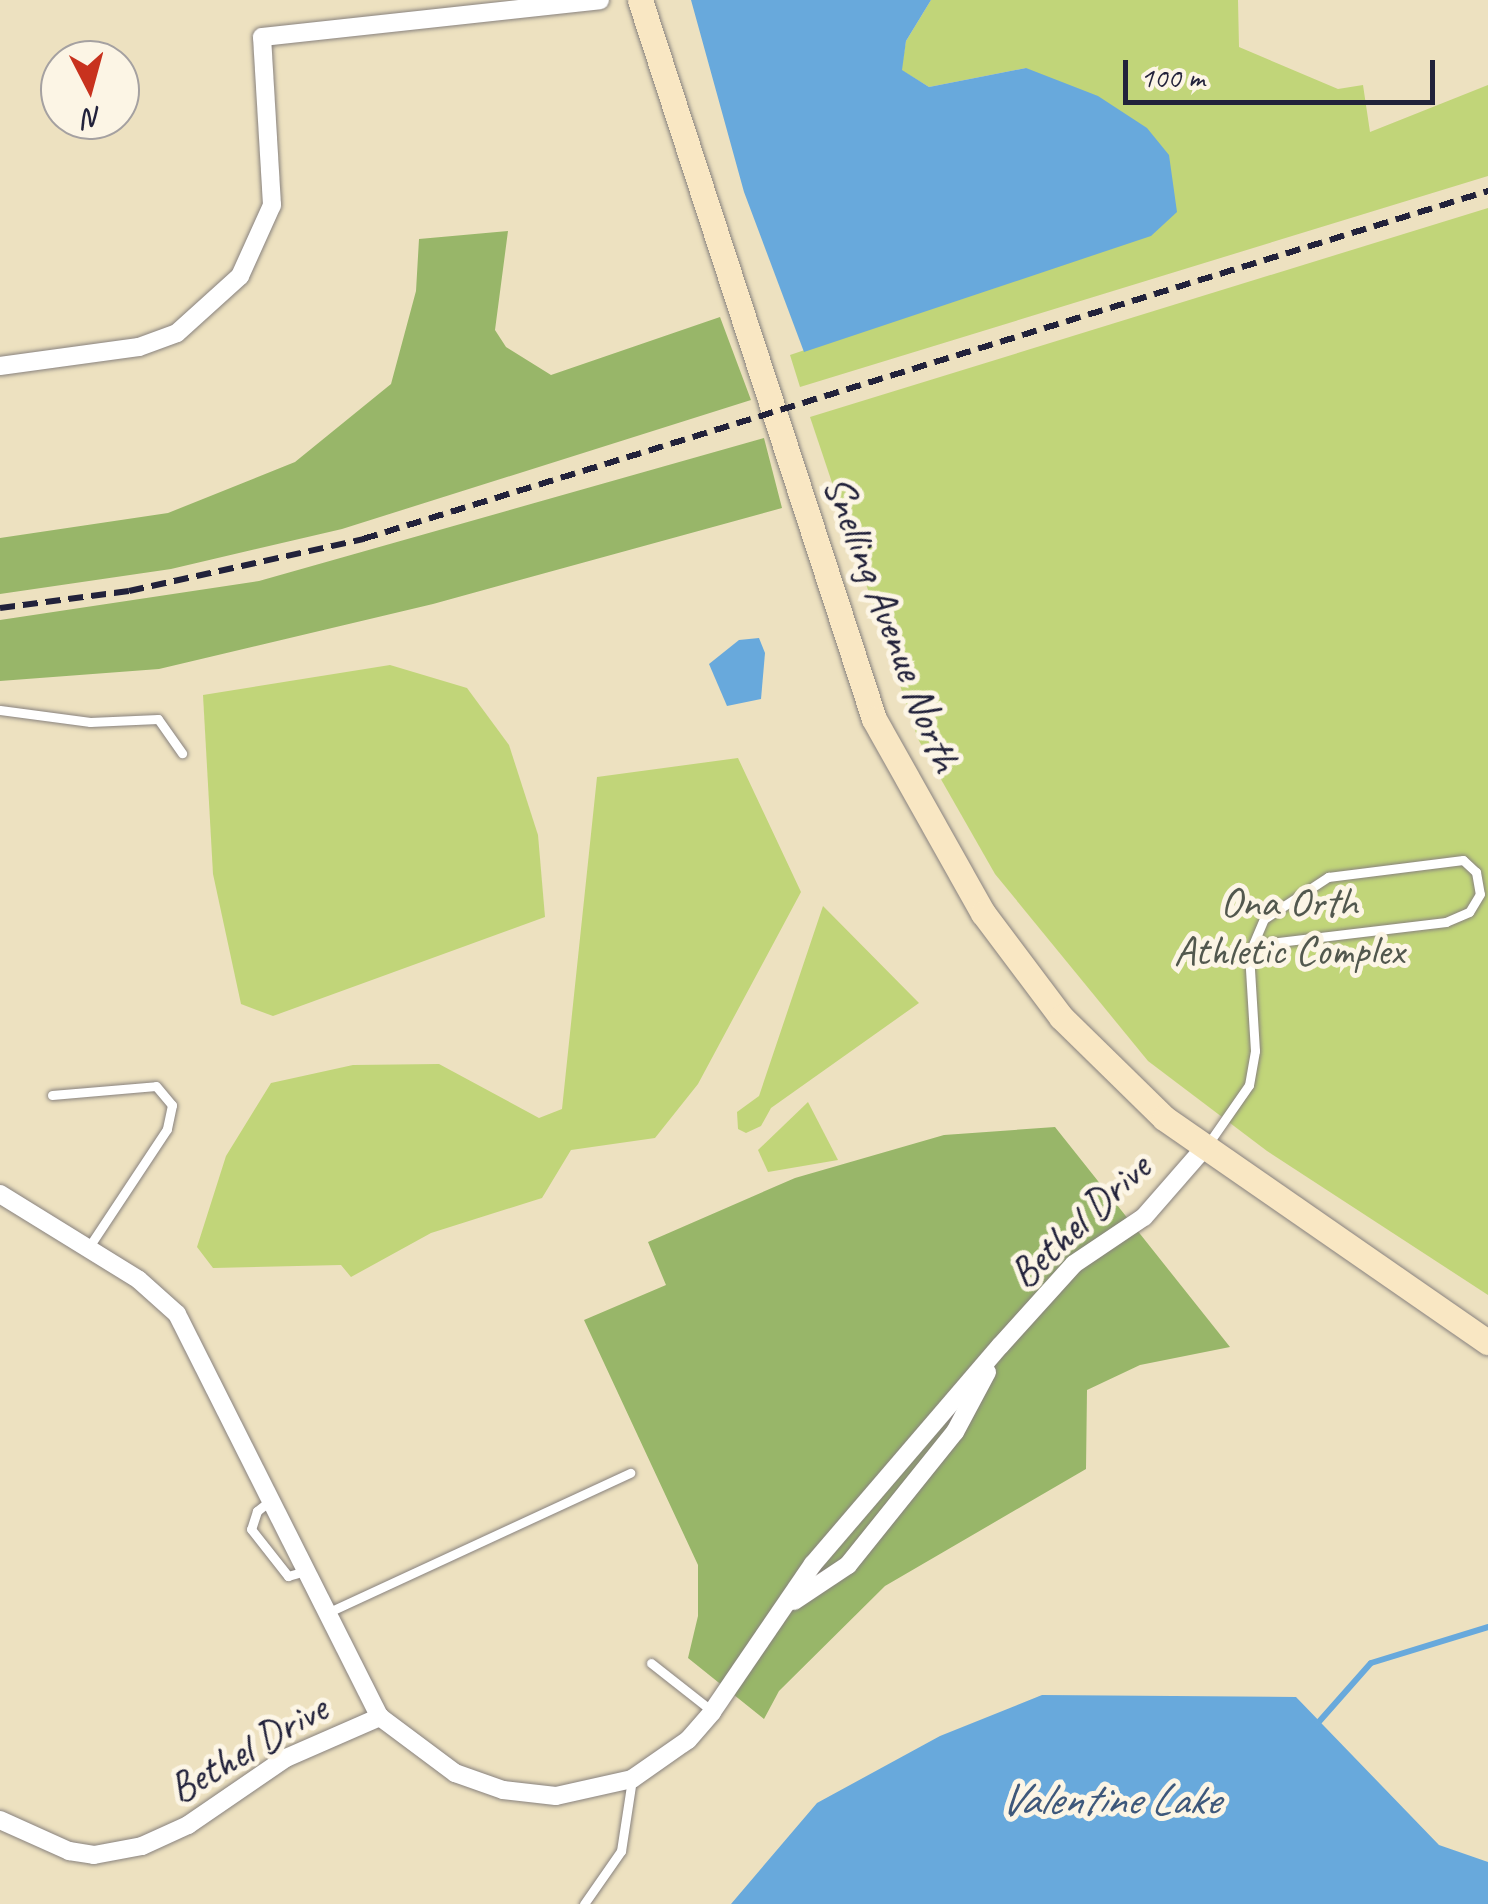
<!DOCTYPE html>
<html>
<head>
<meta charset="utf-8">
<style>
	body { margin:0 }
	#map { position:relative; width:1488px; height:1904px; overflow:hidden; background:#ede1c0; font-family:Caveat,sans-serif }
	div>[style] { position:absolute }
	.green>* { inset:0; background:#c1d579 }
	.forest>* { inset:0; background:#98b669 }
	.water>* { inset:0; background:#68a9dc }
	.stream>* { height:6px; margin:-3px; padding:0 3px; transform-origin:3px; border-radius:3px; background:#68a9dc }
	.roads { filter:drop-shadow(0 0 2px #88827e) drop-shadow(0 0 2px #88827e) }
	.lane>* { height:9px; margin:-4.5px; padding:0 4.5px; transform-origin:4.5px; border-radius:4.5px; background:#fff }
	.street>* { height:18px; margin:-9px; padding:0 9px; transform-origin:9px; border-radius:9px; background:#fff }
	.secondary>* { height:25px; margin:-12.5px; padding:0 12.5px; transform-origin:12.5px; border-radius:12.5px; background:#f9e7c3 }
	.rail>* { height:6px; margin-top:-3px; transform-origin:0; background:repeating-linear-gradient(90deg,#22223b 0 15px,transparent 0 23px) }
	span { translate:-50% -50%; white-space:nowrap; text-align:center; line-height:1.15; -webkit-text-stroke:10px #fcf5e5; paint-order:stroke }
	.street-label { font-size:42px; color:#22223b }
	.park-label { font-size:42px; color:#52584e }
	.water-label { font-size:45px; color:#3e587b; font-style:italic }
	.north { position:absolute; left:40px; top:40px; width:100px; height:100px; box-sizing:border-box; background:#fcf5e5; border:2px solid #a5a1a1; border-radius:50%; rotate:174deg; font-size:28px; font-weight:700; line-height:40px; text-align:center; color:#22223b }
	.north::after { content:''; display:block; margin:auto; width:35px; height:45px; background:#c8321e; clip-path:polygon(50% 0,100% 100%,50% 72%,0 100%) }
	.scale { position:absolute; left:1123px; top:60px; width:312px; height:45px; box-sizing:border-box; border:5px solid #22223b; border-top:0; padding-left:12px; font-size:30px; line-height:35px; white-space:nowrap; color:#22223b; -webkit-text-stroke:8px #fcf5e5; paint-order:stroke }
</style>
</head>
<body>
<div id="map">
	<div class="green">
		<div style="clip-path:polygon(931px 0,1238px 0,1239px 47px,1338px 89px,1363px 85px,1370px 132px,1488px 85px,1488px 176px,800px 387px,790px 355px,1047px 268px,1026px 68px,929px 87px,901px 70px,906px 41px)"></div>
		<div style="clip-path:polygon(1488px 208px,1488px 1295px,1267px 1151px,1148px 1061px,995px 874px,918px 739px,810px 417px)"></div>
		<div style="clip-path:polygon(390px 665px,467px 688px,509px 745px,538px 835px,545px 917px,273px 1016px,241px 1004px,213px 874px,203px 695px)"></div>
		<div style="clip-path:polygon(738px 758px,801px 892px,698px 1084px,655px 1138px,571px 1150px,542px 1198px,431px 1233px,351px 1277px,341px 1265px,213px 1268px,197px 1247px,226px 1156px,271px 1083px,353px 1065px,439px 1064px,539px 1118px,562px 1109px,597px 777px)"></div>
		<div style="clip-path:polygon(823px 906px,919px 1003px,771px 1108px,761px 1126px,746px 1133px,738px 1129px,737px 1112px,759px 1096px)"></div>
		<div style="clip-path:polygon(808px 1102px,838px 1160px,768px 1172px,758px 1150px)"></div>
	</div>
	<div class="forest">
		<div style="clip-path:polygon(508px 231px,495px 330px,506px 347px,551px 375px,720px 317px,751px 400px,342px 529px,171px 569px,0 594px,0 538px,168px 513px,295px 462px,391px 384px,416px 291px,419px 239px)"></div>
		<div style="clip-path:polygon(764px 438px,782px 508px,433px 604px,159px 669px,0 681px,0 620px,259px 581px)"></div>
		<div style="clip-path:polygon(1055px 1127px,1230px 1347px,1140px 1365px,1087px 1390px,1086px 1469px,885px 1586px,779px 1691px,764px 1719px,688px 1658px,698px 1616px,698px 1565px,584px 1320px,666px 1285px,648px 1242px,795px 1178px,944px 1135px)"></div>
	</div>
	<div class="water">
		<div style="clip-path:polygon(691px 0,931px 0,906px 41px,902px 70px,929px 87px,1026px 68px,1098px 96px,1147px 128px,1169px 155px,1177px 212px,1151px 236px,804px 352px,744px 192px)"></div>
		<div style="clip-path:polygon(759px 638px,765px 653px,761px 699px,727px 706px,709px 664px,739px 640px)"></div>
		<div style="clip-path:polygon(1042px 1695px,1296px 1697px,1439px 1845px,1488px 1862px,1488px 1904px,731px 1904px,817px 1803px,940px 1736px)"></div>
	</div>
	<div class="stream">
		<div style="left:1317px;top:1724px;width:81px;rotate:-48.5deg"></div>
		<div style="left:1371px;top:1663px;width:122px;rotate:-17.1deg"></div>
	</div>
	<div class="roads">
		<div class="lane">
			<div style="left:0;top:710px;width:91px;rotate:7.6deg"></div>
			<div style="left:90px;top:722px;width:68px;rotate:-2.5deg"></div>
			<div style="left:158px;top:719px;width:42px;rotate:54.8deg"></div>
			<div style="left:52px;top:1095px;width:104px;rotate:-4.9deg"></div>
			<div style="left:156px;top:1086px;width:25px;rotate:50deg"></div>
			<div style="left:172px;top:1105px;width:25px;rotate:102deg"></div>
			<div style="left:167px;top:1129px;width:141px;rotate:123.5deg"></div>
			<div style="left:1208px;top:1144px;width:72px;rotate:-55.2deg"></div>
			<div style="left:1249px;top:1085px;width:35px;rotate:-80deg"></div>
			<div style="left:1255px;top:1051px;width:97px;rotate:-93.5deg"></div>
			<div style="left:1249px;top:954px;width:38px;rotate:-67deg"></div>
			<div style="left:1264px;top:919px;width:77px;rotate:-33.3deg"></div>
			<div style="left:1328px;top:877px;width:136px;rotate:-7.2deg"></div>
			<div style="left:1463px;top:860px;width:18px;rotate:43deg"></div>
			<div style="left:1476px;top:872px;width:22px;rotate:80deg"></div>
			<div style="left:1480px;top:894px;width:21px;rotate:121deg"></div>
			<div style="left:1469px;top:912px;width:25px;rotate:157deg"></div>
			<div style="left:1446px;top:922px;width:194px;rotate:173.2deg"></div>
			<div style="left:271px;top:1500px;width:18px;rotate:142deg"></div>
			<div style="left:257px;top:1511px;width:19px;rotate:108deg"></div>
			<div style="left:251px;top:1529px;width:60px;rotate:51.8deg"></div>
			<div style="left:288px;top:1576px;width:18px;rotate:-16deg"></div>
			<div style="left:329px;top:1612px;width:332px;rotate:-24.8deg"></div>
			<div style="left:651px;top:1663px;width:78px;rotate:38.2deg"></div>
			<div style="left:584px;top:1904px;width:65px;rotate:-55.1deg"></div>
			<div style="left:621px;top:1851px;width:73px;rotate:-81.3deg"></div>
		</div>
		<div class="street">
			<div style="left:0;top:366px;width:140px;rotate:-7.8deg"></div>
			<div style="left:139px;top:347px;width:40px;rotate:-20.2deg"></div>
			<div style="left:177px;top:333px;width:85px;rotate:-42.1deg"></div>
			<div style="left:240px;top:276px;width:78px;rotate:-65.7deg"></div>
			<div style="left:272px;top:205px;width:168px;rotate:-93.4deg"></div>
			<div style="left:262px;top:37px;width:340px;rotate:-6.2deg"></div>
			<div style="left:0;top:1194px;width:163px;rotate:31.7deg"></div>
			<div style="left:139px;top:1280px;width:51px;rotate:41.8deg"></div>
			<div style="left:177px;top:1314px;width:451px;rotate:63.3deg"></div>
			<div style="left:794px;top:1601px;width:65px;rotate:-33.7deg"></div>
			<div style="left:848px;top:1565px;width:171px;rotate:-51.2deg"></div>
			<div style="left:955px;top:1432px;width:68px;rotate:-61.9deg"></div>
			<div style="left:0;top:1820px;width:76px;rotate:24.2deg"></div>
			<div style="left:69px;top:1851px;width:25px;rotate:9deg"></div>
			<div style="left:94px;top:1855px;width:49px;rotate:-10.6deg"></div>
			<div style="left:142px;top:1846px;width:51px;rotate:-24.5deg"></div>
			<div style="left:188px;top:1825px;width:119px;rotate:-34.4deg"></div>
			<div style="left:286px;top:1758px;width:103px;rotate:-23.6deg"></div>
			<div style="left:380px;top:1717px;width:94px;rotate:36.7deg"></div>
			<div style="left:455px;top:1773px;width:51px;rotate:19.5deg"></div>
			<div style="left:503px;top:1790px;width:53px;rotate:6.5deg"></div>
			<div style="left:556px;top:1796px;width:78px;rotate:-12.6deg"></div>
			<div style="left:632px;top:1779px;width:68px;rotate:-34.9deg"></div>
			<div style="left:688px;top:1740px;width:37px;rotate:-49deg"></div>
			<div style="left:712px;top:1712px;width:179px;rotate:-55.7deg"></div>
			<div style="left:813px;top:1564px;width:287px;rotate:-49.4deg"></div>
			<div style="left:1000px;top:1346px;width:110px;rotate:-47.9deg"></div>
			<div style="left:1074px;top:1264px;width:84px;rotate:-33.9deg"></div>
			<div style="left:1144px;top:1217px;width:94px;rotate:-48.9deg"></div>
		</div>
		<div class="secondary">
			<div style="left:640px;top:0;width:756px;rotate:71.97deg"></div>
			<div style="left:874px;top:719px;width:223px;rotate:60.7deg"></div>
			<div style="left:983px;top:913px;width:130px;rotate:53.1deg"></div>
			<div style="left:1061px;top:1017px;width:144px;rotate:44.4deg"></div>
			<div style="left:1164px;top:1118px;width:394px;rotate:34.7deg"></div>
		</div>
	</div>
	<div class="rail">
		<div style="left:0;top:608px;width:130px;rotate:-7.5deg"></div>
		<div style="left:129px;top:591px;width:240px;rotate:-12.5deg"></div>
		<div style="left:363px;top:539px;width:1178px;rotate:-17.19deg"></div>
	</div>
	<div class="street-label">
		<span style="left:891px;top:624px;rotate:69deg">Snelling Avenue North</span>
		<span style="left:1080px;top:1221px;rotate:-43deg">Bethel Drive</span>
		<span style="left:248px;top:1749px;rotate:-30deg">Bethel Drive</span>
	</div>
	<div class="park-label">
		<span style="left:1289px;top:927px">Ona Orth<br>Athletic Complex</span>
	</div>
	<div class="water-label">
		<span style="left:1109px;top:1800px">Valentine Lake</span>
	</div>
	<div class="north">N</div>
	<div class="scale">100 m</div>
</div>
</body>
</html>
